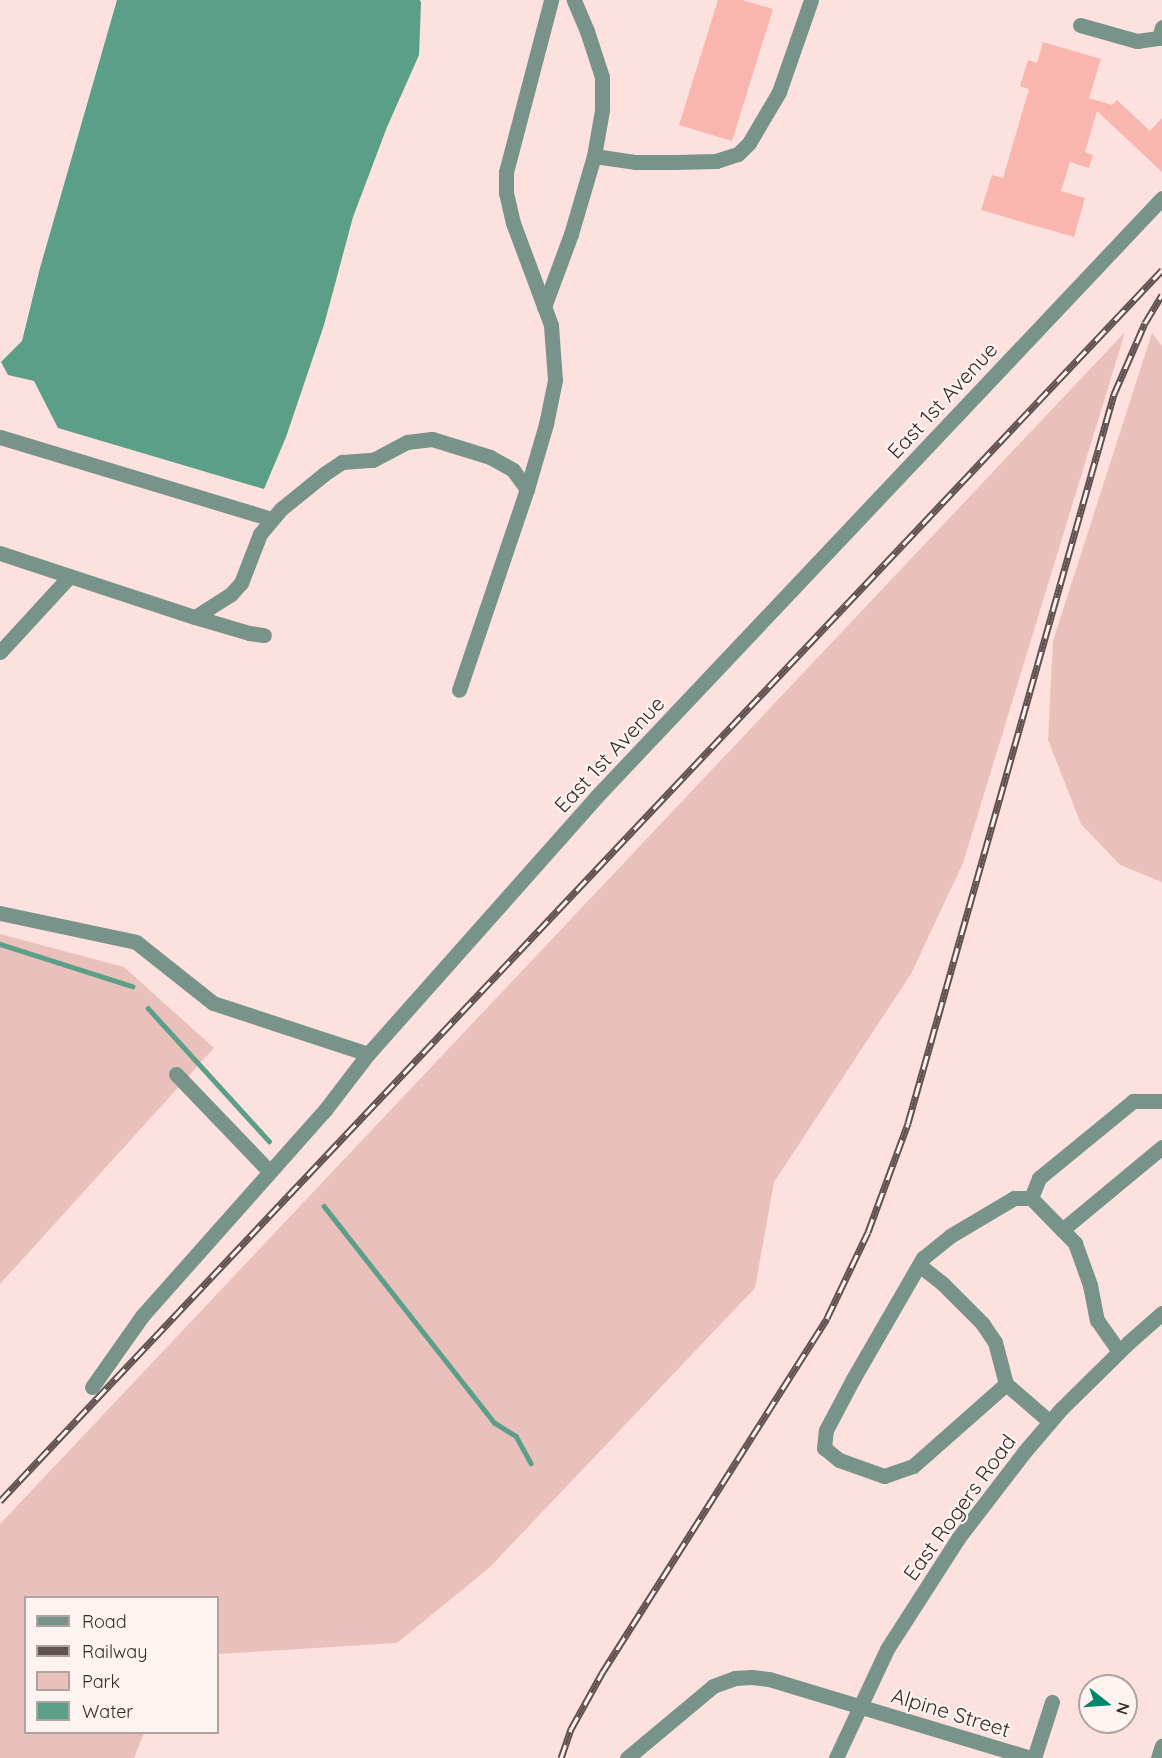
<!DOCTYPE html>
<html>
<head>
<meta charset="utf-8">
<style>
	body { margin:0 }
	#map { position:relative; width:1162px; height:1758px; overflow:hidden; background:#fce1de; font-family:Quicksand,sans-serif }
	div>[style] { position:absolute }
	.green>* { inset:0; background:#eac0bb }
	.water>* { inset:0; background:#5b9f89 }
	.stream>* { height:4.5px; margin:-2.25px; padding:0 2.25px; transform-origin:2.25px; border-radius:2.25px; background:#5b9f89 }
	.building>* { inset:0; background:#f8b6af }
	.minor>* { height:15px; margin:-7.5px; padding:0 7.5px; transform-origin:7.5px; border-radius:7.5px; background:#78948a }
	.rail>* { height:7px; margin-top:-3.5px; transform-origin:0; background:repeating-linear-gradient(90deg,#fdf3f1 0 14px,#605250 0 28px); box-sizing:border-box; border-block:2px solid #605250 }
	span { translate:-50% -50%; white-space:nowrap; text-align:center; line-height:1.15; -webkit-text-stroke:4.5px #fdf3f1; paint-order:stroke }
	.street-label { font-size:21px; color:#342a28 }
	.legend { position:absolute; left:24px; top:1596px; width:195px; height:138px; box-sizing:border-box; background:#fdf3f1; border:2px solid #ada3a1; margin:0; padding:8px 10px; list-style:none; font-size:18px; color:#342a28 }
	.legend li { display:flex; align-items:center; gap:12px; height:30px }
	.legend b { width:30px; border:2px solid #ada3a1 }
	.north { position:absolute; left:1078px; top:1674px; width:60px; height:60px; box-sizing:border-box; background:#fdf3f1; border:2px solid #ada3a1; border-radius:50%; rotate:107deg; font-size:16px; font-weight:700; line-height:24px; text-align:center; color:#342a28 }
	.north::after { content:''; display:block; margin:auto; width:21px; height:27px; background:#00866a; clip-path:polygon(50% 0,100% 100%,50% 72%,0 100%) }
</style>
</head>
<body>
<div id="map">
	<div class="green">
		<div style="clip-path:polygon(1125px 332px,963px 863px,911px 974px,774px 1182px,755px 1288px,489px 1568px,397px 1643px,218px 1654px,218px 1598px,26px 1598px,26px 1732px,144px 1733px,134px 1758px,0 1758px,0 1524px)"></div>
		<div style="clip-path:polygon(1152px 333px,1162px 346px,1162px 882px,1120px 865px,1081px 824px,1048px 740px,1053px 641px)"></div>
		<div style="clip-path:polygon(0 934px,124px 967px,214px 1048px,0 1284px)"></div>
	</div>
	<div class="water">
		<div style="clip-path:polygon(117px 0,420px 0,421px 3px,419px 55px,387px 127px,353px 217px,324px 325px,286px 437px,264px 489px,58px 428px,34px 381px,8px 375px,1px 362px,22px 341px,40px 268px)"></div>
	</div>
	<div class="stream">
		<div style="left:0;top:944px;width:139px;rotate:17.7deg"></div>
		<div style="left:148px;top:1008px;width:180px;rotate:47.7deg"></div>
		<div style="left:324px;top:1206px;width:276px;rotate:51.8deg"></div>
		<div style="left:495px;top:1423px;width:25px;rotate:32deg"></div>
		<div style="left:516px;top:1436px;width:31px;rotate:61deg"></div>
	</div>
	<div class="building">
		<div style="clip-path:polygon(718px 0,742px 0,773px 9px,732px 141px,679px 125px)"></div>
		<div style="clip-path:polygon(1043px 42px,1101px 59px,1089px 98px,1112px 105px,1117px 100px,1150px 131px,1162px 118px,1162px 172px,1097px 111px,1085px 152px,1093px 155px,1089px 168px,1070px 162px,1061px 191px,1085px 198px,1074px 237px,981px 210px,992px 175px,1003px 178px,1029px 89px,1020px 86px,1028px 60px,1037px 63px)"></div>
	</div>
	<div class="minor">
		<div style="left:1080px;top:25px;width:59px;rotate:15.7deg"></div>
		<div style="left:1137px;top:41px;width:22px;rotate:-8deg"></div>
		<div style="left:1159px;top:38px;width:11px;rotate:-75deg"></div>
		<div style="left:594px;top:156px;width:41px;rotate:8.3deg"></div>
		<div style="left:635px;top:162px;width:40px"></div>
		<div style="left:675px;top:162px;width:41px;rotate:-1.4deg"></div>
		<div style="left:716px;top:161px;width:23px;rotate:-18deg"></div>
		<div style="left:738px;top:154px;width:16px;rotate:-45deg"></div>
		<div style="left:749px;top:143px;width:59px;rotate:-59.5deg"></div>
		<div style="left:779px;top:92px;width:97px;rotate:-70.8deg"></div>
		<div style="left:544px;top:307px;width:78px;rotate:-69.7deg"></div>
		<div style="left:571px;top:234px;width:81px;rotate:-73.6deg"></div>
		<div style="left:594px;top:156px;width:47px;rotate:-80.1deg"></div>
		<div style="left:602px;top:110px;width:33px;rotate:-90deg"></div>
		<div style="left:602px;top:77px;width:48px;rotate:-108.1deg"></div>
		<div style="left:587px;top:31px;width:34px;rotate:-113deg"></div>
		<div style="left:0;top:437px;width:284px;rotate:16.8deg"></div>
		<div style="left:527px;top:489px;width:68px;rotate:-73.7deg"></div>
		<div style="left:546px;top:424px;width:45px;rotate:-78.4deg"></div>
		<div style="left:555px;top:380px;width:55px;rotate:-94.2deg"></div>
		<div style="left:551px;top:325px;width:109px;rotate:-110.4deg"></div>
		<div style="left:513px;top:223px;width:31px;rotate:-103deg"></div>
		<div style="left:506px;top:193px;width:21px;rotate:-90deg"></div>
		<div style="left:506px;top:172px;width:178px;rotate:-75.3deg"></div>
		<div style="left:0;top:553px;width:205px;rotate:18.2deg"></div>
		<div style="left:195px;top:617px;width:43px;rotate:-32.6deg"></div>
		<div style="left:231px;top:594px;width:15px;rotate:-48deg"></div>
		<div style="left:241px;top:583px;width:53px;rotate:-68.8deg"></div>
		<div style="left:260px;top:534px;width:33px;rotate:-50deg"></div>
		<div style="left:281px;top:509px;width:55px;rotate:-39.1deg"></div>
		<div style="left:324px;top:474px;width:22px;rotate:-34deg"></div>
		<div style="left:342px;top:462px;width:31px;rotate:-4deg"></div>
		<div style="left:373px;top:460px;width:38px;rotate:-28deg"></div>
		<div style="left:407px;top:442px;width:25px;rotate:-7deg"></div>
		<div style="left:432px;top:439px;width:61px;rotate:17.2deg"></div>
		<div style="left:490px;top:457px;width:26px;rotate:29deg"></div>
		<div style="left:513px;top:470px;width:24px;rotate:54deg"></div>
		<div style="left:527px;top:489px;width:212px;rotate:108.7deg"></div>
		<div style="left:195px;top:617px;width:56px;rotate:16.5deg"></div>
		<div style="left:249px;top:633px;width:15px;rotate:8deg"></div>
		<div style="left:0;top:652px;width:103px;rotate:-47.4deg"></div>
		<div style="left:0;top:913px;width:139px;rotate:12deg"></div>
		<div style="left:136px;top:942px;width:98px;rotate:38.4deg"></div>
		<div style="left:213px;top:1003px;width:163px;rotate:18.2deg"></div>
		<div style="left:368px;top:1054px;width:344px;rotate:-48.4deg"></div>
		<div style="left:596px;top:797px;width:824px;rotate:-46.62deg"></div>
		<div style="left:176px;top:1074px;width:134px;rotate:46.2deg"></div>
		<div style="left:1031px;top:1198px;width:22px;rotate:-68deg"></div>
		<div style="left:1039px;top:1178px;width:122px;rotate:-39.3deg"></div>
		<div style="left:1133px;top:1101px;width:29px"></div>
		<div style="left:1062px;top:1230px;width:130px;rotate:-39.7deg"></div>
		<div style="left:919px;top:1265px;width:29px;rotate:38deg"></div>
		<div style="left:942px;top:1283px;width:57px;rotate:45deg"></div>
		<div style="left:982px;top:1323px;width:23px;rotate:56deg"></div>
		<div style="left:995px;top:1342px;width:43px;rotate:75.3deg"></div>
		<div style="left:1006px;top:1384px;width:124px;rotate:138.6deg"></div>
		<div style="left:913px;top:1466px;width:31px;rotate:161deg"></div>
		<div style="left:884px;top:1476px;width:48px;rotate:-160.4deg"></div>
		<div style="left:839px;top:1460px;width:19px;rotate:-141deg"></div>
		<div style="left:824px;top:1448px;width:18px;rotate:-84deg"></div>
		<div style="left:826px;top:1430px;width:58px;rotate:-62.1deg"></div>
		<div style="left:853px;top:1379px;width:140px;rotate:-60deg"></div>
		<div style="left:923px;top:1258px;width:35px;rotate:-39deg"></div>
		<div style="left:950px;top:1236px;width:74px;rotate:-30.7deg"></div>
		<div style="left:1014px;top:1198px;width:17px"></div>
		<div style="left:1031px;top:1198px;width:63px;rotate:45.6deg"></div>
		<div style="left:1075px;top:1243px;width:45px;rotate:70.3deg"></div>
		<div style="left:1090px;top:1285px;width:36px;rotate:79deg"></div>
		<div style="left:1097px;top:1320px;width:38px;rotate:55deg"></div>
		<div style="left:1006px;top:1384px;width:58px;rotate:40.8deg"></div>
		<div style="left:92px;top:1387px;width:87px;rotate:-54.8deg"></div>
		<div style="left:142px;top:1316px;width:276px;rotate:-48.4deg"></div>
		<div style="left:325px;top:1110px;width:71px;rotate:-52.5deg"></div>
		<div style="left:627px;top:1758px;width:112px;rotate:-39.9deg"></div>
		<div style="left:713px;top:1686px;width:23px;rotate:-20deg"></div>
		<div style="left:735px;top:1678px;width:17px;rotate:-3deg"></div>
		<div style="left:752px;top:1677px;width:17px;rotate:7deg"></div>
		<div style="left:769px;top:1679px;width:274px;rotate:16.8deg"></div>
		<div style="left:836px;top:1758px;width:120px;rotate:-64.9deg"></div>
		<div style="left:887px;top:1649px;width:133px;rotate:-57.3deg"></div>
		<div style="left:959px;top:1537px;width:108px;rotate:-52.5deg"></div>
		<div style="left:1025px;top:1451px;width:55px;rotate:-49.4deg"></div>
		<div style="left:1061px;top:1409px;width:95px;rotate:-44.6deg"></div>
		<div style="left:1129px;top:1342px;width:44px;rotate:-41.3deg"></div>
		<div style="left:1034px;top:1758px;width:59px;rotate:-72.2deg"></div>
		<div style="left:1158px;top:1758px;width:13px;rotate:-72deg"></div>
	</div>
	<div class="rail">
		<div style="left:0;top:1501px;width:1693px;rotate:-46.65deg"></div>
		<div style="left:561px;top:1758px;width:31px;rotate:-71deg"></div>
		<div style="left:571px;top:1729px;width:64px;rotate:-61deg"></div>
		<div style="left:602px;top:1673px;width:420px;rotate:-57.6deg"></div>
		<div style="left:827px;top:1318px;width:95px;rotate:-64.5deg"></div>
		<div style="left:868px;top:1232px;width:116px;rotate:-69.8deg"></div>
		<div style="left:908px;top:1123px;width:758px;rotate:-74.22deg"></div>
		<div style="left:1114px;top:394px;width:77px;rotate:-66.4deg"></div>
		<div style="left:1145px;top:323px;width:33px;rotate:-59deg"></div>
	</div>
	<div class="street-label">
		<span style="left:942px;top:400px;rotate:-47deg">East 1st Avenue</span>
		<span style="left:609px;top:754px;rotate:-47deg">East 1st Avenue</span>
		<span style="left:959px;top:1507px;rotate:-54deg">East Rogers Road</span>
		<span style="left:951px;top:1712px;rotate:17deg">Alpine Street</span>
	</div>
	<ul class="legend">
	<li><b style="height:8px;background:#78948a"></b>Road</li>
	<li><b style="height:8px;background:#605250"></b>Railway</li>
	<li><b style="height:16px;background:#eac0bb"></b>Park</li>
	<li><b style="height:16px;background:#5b9f89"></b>Water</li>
	</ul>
	<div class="north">N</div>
</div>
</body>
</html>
